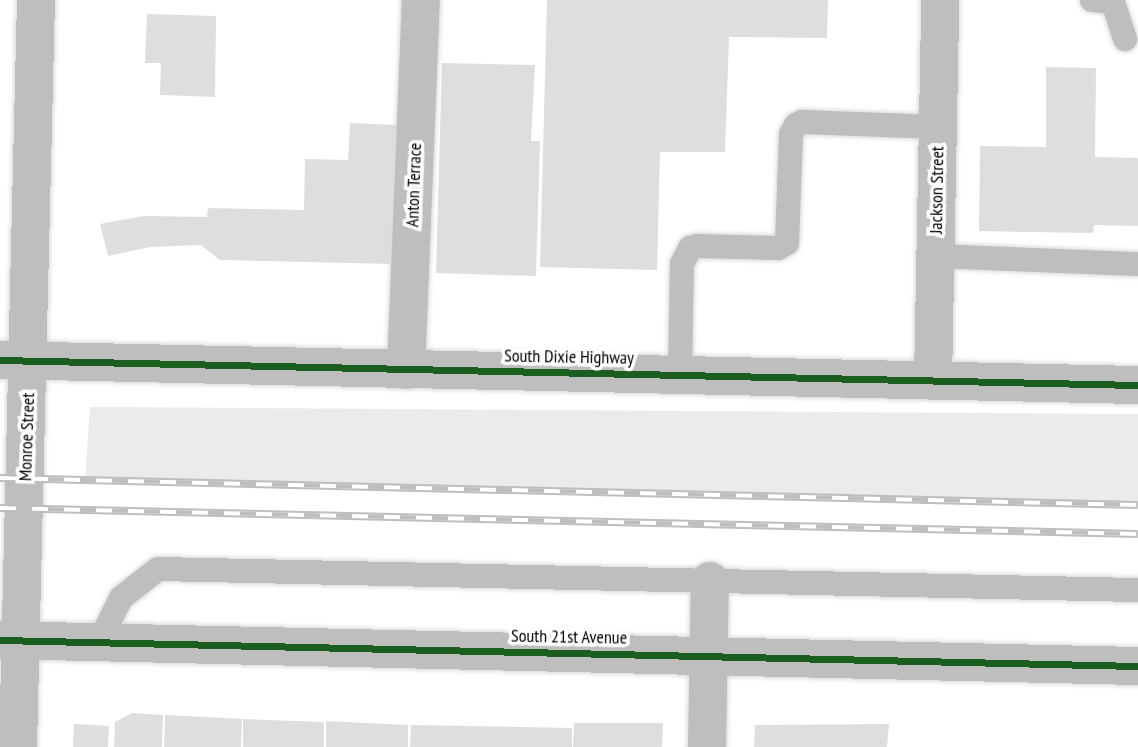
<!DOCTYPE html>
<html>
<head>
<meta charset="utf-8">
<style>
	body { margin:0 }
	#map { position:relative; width:1138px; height:747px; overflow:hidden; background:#fff; font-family:"PT Sans Narrow",sans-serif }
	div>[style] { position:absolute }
	.green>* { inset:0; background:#ebebeb }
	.building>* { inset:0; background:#dedede }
	.roads { filter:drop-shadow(0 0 2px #dbdbdb) drop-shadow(0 0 2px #dbdbdb) }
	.lane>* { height:24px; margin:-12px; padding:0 12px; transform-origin:12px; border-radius:12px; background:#bebebe }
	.street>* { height:38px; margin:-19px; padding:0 19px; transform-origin:19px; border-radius:19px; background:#bebebe }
	.primary>* { height:38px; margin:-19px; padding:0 19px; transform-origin:19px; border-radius:19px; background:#bebebe }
	.rail>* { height:8px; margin-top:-4px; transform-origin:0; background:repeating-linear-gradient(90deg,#fff 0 16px,#bebebe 0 32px); box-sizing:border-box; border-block:2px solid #bebebe }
	.cycleway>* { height:7px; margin:-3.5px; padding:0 3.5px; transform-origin:3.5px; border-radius:3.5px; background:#1b5e20 }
	span { translate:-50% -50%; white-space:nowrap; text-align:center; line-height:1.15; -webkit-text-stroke:7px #fff; paint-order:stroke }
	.street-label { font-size:18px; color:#000 }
</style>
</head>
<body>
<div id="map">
	<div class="green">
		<div style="clip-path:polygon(90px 407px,1138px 414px,1138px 504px,85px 480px)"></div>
	</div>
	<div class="building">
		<div style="clip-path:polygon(547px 0,828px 0,827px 38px,729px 37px,725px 152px,660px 152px,657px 270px,540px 267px)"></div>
		<div style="clip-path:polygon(147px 14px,216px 16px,215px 97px,160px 95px,161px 63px,145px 63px)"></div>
		<div style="clip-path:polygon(442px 63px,535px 65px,531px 141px,540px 141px,536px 276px,436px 273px)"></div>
		<div style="clip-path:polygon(1046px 67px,1096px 68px,1095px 157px,1138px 158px,1138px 226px,1094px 225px,1093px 233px,979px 231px,980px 146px,1046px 147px)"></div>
		<div style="clip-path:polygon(350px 123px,397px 125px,393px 264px,220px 260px,201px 245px,150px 247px,108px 256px,100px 224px,144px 216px,207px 217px,208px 208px,304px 210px,305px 159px,348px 160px)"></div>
		<div style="clip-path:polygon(132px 713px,163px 715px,162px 747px,114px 747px,115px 722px)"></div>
		<div style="clip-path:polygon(165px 715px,242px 719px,241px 747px,164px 747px)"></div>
		<div style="clip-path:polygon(243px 719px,324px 722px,324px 747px,243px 747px)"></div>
		<div style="clip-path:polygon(326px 721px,408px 725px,408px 747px,326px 747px)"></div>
		<div style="clip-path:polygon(574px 723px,663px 723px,662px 747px,573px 747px)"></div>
		<div style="clip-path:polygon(74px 724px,109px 726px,108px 747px,73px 747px)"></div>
		<div style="clip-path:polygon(889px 724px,887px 747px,754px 747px,755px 725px)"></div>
		<div style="clip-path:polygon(411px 725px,572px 728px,572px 747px,410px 747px)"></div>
	</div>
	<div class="roads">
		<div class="lane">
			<div style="left:1092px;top:0;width:21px;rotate:5deg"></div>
			<div style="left:1113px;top:2px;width:39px;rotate:72deg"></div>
			<div style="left:935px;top:256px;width:203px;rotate:2.3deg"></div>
			<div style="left:680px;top:375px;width:111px;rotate:-89deg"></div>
			<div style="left:682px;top:264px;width:18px;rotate:-63deg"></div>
			<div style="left:690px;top:248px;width:7px;rotate:-16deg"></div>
			<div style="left:697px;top:246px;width:81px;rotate:1.4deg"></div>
			<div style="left:778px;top:248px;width:10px;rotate:-29deg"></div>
			<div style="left:787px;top:243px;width:109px;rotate:-87.9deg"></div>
			<div style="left:791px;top:134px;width:10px;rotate:-61deg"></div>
			<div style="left:796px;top:125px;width:7px;rotate:-27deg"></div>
			<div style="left:802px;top:122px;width:136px;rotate:2.1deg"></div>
			<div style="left:99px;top:642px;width:49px;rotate:-63.4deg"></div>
			<div style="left:121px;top:598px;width:47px;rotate:-38.1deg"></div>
			<div style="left:158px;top:569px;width:980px;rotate:1.23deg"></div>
		</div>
		<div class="street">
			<div style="left:406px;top:370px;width:370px;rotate:-87.7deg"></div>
			<div style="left:933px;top:381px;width:381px;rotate:-88.9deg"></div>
			<div style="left:18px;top:747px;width:747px;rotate:-88.62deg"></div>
			<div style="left:707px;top:747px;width:166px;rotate:-89deg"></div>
		</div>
		<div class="primary">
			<div style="left:0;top:360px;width:1138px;rotate:1.26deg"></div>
			<div style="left:0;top:640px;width:1138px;rotate:1.31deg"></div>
		</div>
	</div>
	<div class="rail">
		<div style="left:0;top:478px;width:1138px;rotate:1.36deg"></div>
		<div style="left:0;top:508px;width:1138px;rotate:1.31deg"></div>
	</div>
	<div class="cycleway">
		<div style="left:0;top:360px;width:1138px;rotate:1.26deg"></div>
		<div style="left:0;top:640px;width:1138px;rotate:1.31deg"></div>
	</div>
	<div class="street-label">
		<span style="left:414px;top:185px;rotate:-88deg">Anton Terrace</span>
		<span style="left:937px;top:190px;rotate:-89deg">Jackson Street</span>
		<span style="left:569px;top:357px;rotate:1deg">South Dixie Highway</span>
		<span style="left:27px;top:437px;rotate:-88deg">Monroe Street</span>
		<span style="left:569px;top:637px;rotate:1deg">South 21st Avenue</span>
	</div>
</div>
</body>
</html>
